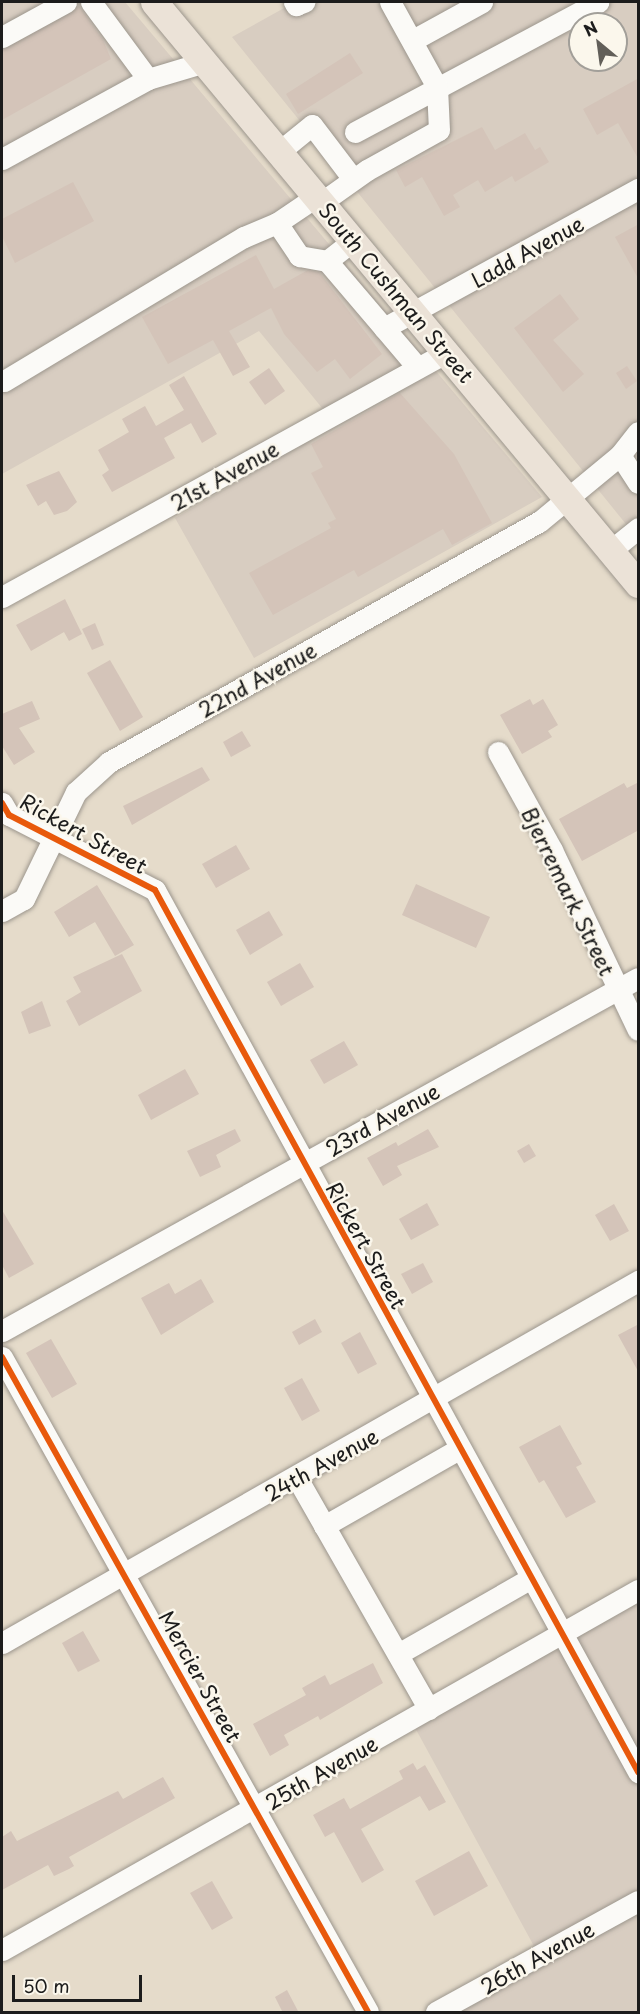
<!DOCTYPE html>
<html>
<head>
<meta charset="utf-8">
<style>
	body { margin:0 }
	#map { position:relative; width:640px; height:2014px; overflow:hidden; background:#e5dbca; font-family:"Playpen Sans",sans-serif }
	div>[style] { position:absolute }
	.industrial>* { inset:0; background:#d8cdc1 }
	.building>* { inset:0; background:#d4c4b9 }
	.roads { filter:drop-shadow(0 0 2px #9c968d) drop-shadow(0 0 2px #9c968d) }
	.minor>* { height:21px; margin:-10.5px; padding:0 10.5px; transform-origin:10.5px; border-radius:10.5px; background:#fbfaf7 }
	.major>* { height:27px; margin:-13.5px; padding:0 13.5px; transform-origin:13.5px; border-radius:13.5px; background:#ebe2d7 }
	.cycleway>* { height:6px; margin:-3px; padding:0 3px; transform-origin:3px; border-radius:3px; background:#e8590c }
	span { translate:-50% -50%; white-space:nowrap; text-align:center; line-height:1.15; -webkit-text-stroke:5px #fbf7ec; paint-order:stroke }
	.street-label { font-size:21px; color:#1c1c1c }
	.frame { position:absolute; inset:0; border:3px solid #1c1c1c; pointer-events:none }
	.north { position:absolute; left:568px; top:12px; width:60px; height:60px; box-sizing:border-box; background:#fbf7ec; border:2px solid #a29f99; border-radius:50%; rotate:331deg; font-size:16px; font-weight:700; line-height:24px; text-align:center; color:#1c1c1c }
	.north::after { content:''; display:block; margin:auto; width:21px; height:27px; background:#625f59; clip-path:polygon(50% 0,100% 100%,50% 72%,0 100%) }
	.scale { position:absolute; left:12px; top:1975px; width:130px; height:27px; box-sizing:border-box; border:3px solid #1c1c1c; border-top:0; padding-left:8px; font-size:18px; line-height:21px; white-space:nowrap; color:#1c1c1c; -webkit-text-stroke:4px #fbf7ec; paint-order:stroke }
</style>
</head>
<body>
<div id="map">
	<div class="industrial">
		<div style="clip-path:polygon(2px 2px,125px 2px,542px 497px,254px 658px,175px 518px,336px 425px,259px 331px,2px 474px)"></div>
		<div style="clip-path:polygon(evenodd,295px 2px,638px 2px,638px 539px,232px 37px,295px 2px,580px 24px,616px 24px,616px 60px,580px 60px,580px 24px)"></div>
		<div style="clip-path:polygon(638px 1598px,638px 2012px,444px 2012px,541px 1959px,413px 1724px)"></div>
	</div>
	<div class="building">
		<div style="clip-path:polygon(79px 6px,103px 40px,111px 59px,2px 120px,2px 50px)"></div>
		<div style="clip-path:polygon(350px 53px,363px 73px,298px 114px,286px 94px)"></div>
		<div style="clip-path:polygon(639px 78px,639px 160px,618px 123px,597px 135px,583px 109px)"></div>
		<div style="clip-path:polygon(482px 127px,495px 150px,525px 133px,535px 150px,540px 147px,549px 162px,515px 182px,512px 176px,485px 192px,478px 180px,453px 195px,460px 207px,444px 216px,422px 177px,405px 187px,396px 170px)"></div>
		<div style="clip-path:polygon(73px 182px,94px 221px,15px 263px,2px 236px,2px 219px)"></div>
		<div style="clip-path:polygon(639px 224px,639px 280px,615px 237px)"></div>
		<div style="clip-path:polygon(256px 255px,274px 289px,308px 270px,319px 272px,382px 354px,350px 379px,335px 359px,317px 372px,284px 334px,271px 308px,229px 331px,250px 367px,233px 376px,213px 340px,168px 364px,142px 317px)"></div>
		<div style="clip-path:polygon(560px 294px,579px 319px,553px 340px,584px 374px,563px 392px,514px 328px)"></div>
		<div style="clip-path:polygon(627px 366px,637px 381px,626px 389px,616px 373px)"></div>
		<div style="clip-path:polygon(269px 368px,285px 391px,265px 405px,249px 382px)"></div>
		<div style="clip-path:polygon(184px 376px,217px 434px,202px 443px,191px 423px,164px 438px,175px 458px,112px 492px,102px 475px,109px 470px,98px 450px,129px 432px,122px 419px,145px 406px,156px 426px,184px 410px,169px 385px)"></div>
		<div style="clip-path:polygon(400px 393px,454px 454px,492px 523px,452px 545px,443px 529px,358px 577px,354px 570px,273px 615px,249px 573px,331px 528px,328px 523px,336px 519px,311px 473px,323px 467px,311px 444px)"></div>
		<div style="clip-path:polygon(59px 471px,77px 502px,67px 511px,54px 515px,46px 501px,38px 506px,26px 485px)"></div>
		<div style="clip-path:polygon(65px 599px,82px 634px,69px 641px,64px 632px,31px 651px,16px 625px)"></div>
		<div style="clip-path:polygon(95px 623px,104px 645px,92px 650px,82px 629px)"></div>
		<div style="clip-path:polygon(110px 660px,143px 717px,120px 731px,87px 673px)"></div>
		<div style="clip-path:polygon(530px 699px,533px 705px,543px 699px,558px 725px,548px 731px,552px 737px,522px 754px,500px 715px)"></div>
		<div style="clip-path:polygon(32px 701px,40px 719px,19px 728px,35px 752px,14px 765px,2px 746px,2px 714px)"></div>
		<div style="clip-path:polygon(242px 731px,251px 746px,231px 757px,223px 742px)"></div>
		<div style="clip-path:polygon(202px 767px,210px 780px,132px 825px,123px 806px)"></div>
		<div style="clip-path:polygon(639px 782px,639px 830px,582px 861px,559px 819px,624px 783px,627px 788px)"></div>
		<div style="clip-path:polygon(236px 845px,250px 869px,216px 888px,202px 864px)"></div>
		<div style="clip-path:polygon(416px 884px,490px 917px,476px 948px,402px 915px)"></div>
		<div style="clip-path:polygon(97px 885px,134px 945px,115px 956px,95px 922px,69px 937px,54px 912px)"></div>
		<div style="clip-path:polygon(269px 911px,283px 935px,250px 955px,236px 930px)"></div>
		<div style="clip-path:polygon(122px 954px,142px 991px,79px 1026px,66px 1001px,81px 992px,73px 977px)"></div>
		<div style="clip-path:polygon(300px 963px,314px 987px,281px 1006px,267px 982px)"></div>
		<div style="clip-path:polygon(42px 1001px,51px 1026px,29px 1034px,21px 1012px)"></div>
		<div style="clip-path:polygon(344px 1041px,358px 1065px,324px 1084px,310px 1060px)"></div>
		<div style="clip-path:polygon(185px 1069px,199px 1094px,151px 1120px,138px 1095px)"></div>
		<div style="clip-path:polygon(235px 1129px,241px 1141px,216px 1155px,221px 1167px,200px 1177px,187px 1151px)"></div>
		<div style="clip-path:polygon(428px 1129px,439px 1147px,397px 1166px,402px 1175px,383px 1186px,367px 1158px,396px 1142px,398px 1146px)"></div>
		<div style="clip-path:polygon(529px 1144px,536px 1156px,524px 1163px,517px 1151px)"></div>
		<div style="clip-path:polygon(427px 1203px,439px 1225px,411px 1240px,399px 1219px)"></div>
		<div style="clip-path:polygon(614px 1204px,629px 1231px,610px 1241px,595px 1215px)"></div>
		<div style="clip-path:polygon(2px 1210px,34px 1264px,9px 1278px,2px 1265px)"></div>
		<div style="clip-path:polygon(423px 1263px,433px 1282px,412px 1294px,401px 1274px)"></div>
		<div style="clip-path:polygon(201px 1279px,214px 1302px,161px 1335px,141px 1298px,169px 1283px,175px 1294px)"></div>
		<div style="clip-path:polygon(315px 1319px,322px 1332px,299px 1345px,292px 1332px)"></div>
		<div style="clip-path:polygon(639px 1324px,639px 1373px,618px 1335px)"></div>
		<div style="clip-path:polygon(360px 1332px,377px 1364px,358px 1374px,341px 1343px)"></div>
		<div style="clip-path:polygon(51px 1339px,77px 1384px,52px 1398px,26px 1353px)"></div>
		<div style="clip-path:polygon(302px 1378px,320px 1411px,302px 1421px,284px 1388px)"></div>
		<div style="clip-path:polygon(560px 1425px,582px 1464px,576px 1467px,596px 1502px,566px 1518px,544px 1480px,539px 1483px,519px 1447px)"></div>
		<div style="clip-path:polygon(83px 1631px,100px 1661px,78px 1672px,62px 1643px)"></div>
		<div style="clip-path:polygon(373px 1663px,383px 1683px,320px 1720px,318px 1716px,284px 1735px,289px 1745px,270px 1756px,253px 1724px,306px 1695px,302px 1688px,325px 1675px,330px 1685px)"></div>
		<div style="clip-path:polygon(413px 1763px,417px 1770px,425px 1765px,446px 1802px,429px 1811px,420px 1796px,361px 1829px,384px 1870px,362px 1883px,334px 1832px,325px 1837px,313px 1815px,344px 1798px,350px 1809px,403px 1779px,399px 1771px)"></div>
		<div style="clip-path:polygon(163px 1777px,175px 1798px,69px 1857px,74px 1866px,69px 1869px,54px 1876px,48px 1865px,2px 1890px,2px 1837px,11px 1831px,17px 1841px,118px 1791px,123px 1799px)"></div>
		<div style="clip-path:polygon(469px 1851px,488px 1886px,434px 1916px,415px 1881px)"></div>
		<div style="clip-path:polygon(212px 1881px,233px 1918px,212px 1930px,190px 1893px)"></div>
		<div style="clip-path:polygon(287px 1990px,299px 2013px,283px 2013px,275px 1997px)"></div>
	</div>
	<div class="roads">
		<div class="minor">
			<div style="left:91px;top:2px;width:96px;rotate:53.5deg"></div>
			<div style="left:294px;top:2px;width:4px;rotate:56deg"></div>
			<div style="left:296px;top:5px;width:9px;rotate:-21deg"></div>
			<div style="left:2px;top:37px;width:73px;rotate:-28.7deg"></div>
			<div style="left:413px;top:40px;width:79px;rotate:-28.8deg"></div>
			<div style="left:355px;top:132px;width:276px;rotate:-28.1deg"></div>
			<div style="left:280px;top:151px;width:41px;rotate:-39.1deg"></div>
			<div style="left:312px;top:125px;width:68px;rotate:52.8deg"></div>
			<div style="left:2px;top:159px;width:166px;rotate:-28.7deg"></div>
			<div style="left:148px;top:79px;width:59px;rotate:-16.6deg"></div>
			<div style="left:317px;top:196px;width:48px;rotate:146deg"></div>
			<div style="left:277px;top:223px;width:40px;rotate:56deg"></div>
			<div style="left:299px;top:256px;width:28px;rotate:10deg"></div>
			<div style="left:327px;top:261px;width:34px;rotate:-38deg"></div>
			<div style="left:322px;top:202px;width:55px;rotate:-35.4deg"></div>
			<div style="left:367px;top:170px;width:82px;rotate:-29.1deg"></div>
			<div style="left:439px;top:130px;width:43px;rotate:-92.7deg"></div>
			<div style="left:437px;top:87px;width:97px;rotate:-118.9deg"></div>
			<div style="left:327px;top:261px;width:88px;rotate:49.6deg"></div>
			<div style="left:384px;top:328px;width:290px;rotate:-28.7deg"></div>
			<div style="left:384px;top:328px;width:52px;rotate:49.6deg"></div>
			<div style="left:4px;top:381px;width:280px;rotate:-31deg"></div>
			<div style="left:244px;top:237px;width:36px;rotate:-23deg"></div>
			<div style="left:620px;top:455px;width:29px;rotate:-52deg"></div>
			<div style="left:610px;top:551px;width:36px;rotate:-39deg"></div>
			<div style="left:2px;top:597px;width:508px;rotate:-28.84deg"></div>
			<div style="left:498px;top:752px;width:112px;rotate:61.1deg"></div>
			<div style="left:552px;top:850px;width:199px;rotate:64.5deg"></div>
			<div style="left:2px;top:803px;width:14px;rotate:60deg"></div>
			<div style="left:9px;top:815px;width:164px;rotate:27.2deg"></div>
			<div style="left:155px;top:890px;width:1006px;rotate:61.29deg"></div>
			<div style="left:2px;top:911px;width:25px;rotate:-29deg"></div>
			<div style="left:24px;top:899px;width:119px;rotate:-64.1deg"></div>
			<div style="left:76px;top:792px;width:45px;rotate:-42.3deg"></div>
			<div style="left:109px;top:762px;width:492px;rotate:-29.2deg"></div>
			<div style="left:539px;top:522px;width:105px;rotate:-39.6deg"></div>
			<div style="left:620px;top:455px;width:33px;rotate:57deg"></div>
			<div style="left:2px;top:1331px;width:727px;rotate:-29.03deg"></div>
			<div style="left:2px;top:1357px;width:750px;rotate:60.8deg"></div>
			<div style="left:297px;top:1478px;width:266px;rotate:60.3deg"></div>
			<div style="left:324px;top:1526px;width:155px;rotate:-29.7deg"></div>
			<div style="left:2px;top:1643px;width:732px;rotate:-29.65deg"></div>
			<div style="left:398px;top:1654px;width:153px;rotate:-29.7deg"></div>
			<div style="left:2px;top:1950px;width:731px;rotate:-29.51deg"></div>
			<div style="left:436px;top:2012px;width:230px;rotate:-28.8deg"></div>
		</div>
		<div class="major">
			<div style="left:154px;top:2px;width:757px;rotate:50.25deg"></div>
		</div>
	</div>
	<div class="cycleway">
		<div style="left:2px;top:803px;width:14px;rotate:60deg"></div>
		<div style="left:9px;top:815px;width:164px;rotate:27.2deg"></div>
		<div style="left:155px;top:890px;width:1006px;rotate:61.29deg"></div>
		<div style="left:2px;top:1357px;width:750px;rotate:60.8deg"></div>
	</div>
	<div class="street-label">
		<span style="left:527px;top:251px;rotate:-29deg">Ladd Avenue</span>
		<span style="left:397px;top:292px;rotate:50deg">South Cushman Street</span>
		<span style="left:224px;top:475px;rotate:-29deg">21st Avenue</span>
		<span style="left:257px;top:679px;rotate:-29deg">22nd Avenue</span>
		<span style="left:84px;top:833px;rotate:29deg">Rickert Street</span>
		<span style="left:569px;top:891px;rotate:64deg">Bjerremark Street</span>
		<span style="left:382px;top:1119px;rotate:-29deg">23rd Avenue</span>
		<span style="left:367px;top:1245px;rotate:61deg">Rickert Street</span>
		<span style="left:321px;top:1464px;rotate:-29deg">24th Avenue</span>
		<span style="left:201px;top:1676px;rotate:61deg">Mercier Street</span>
		<span style="left:321px;top:1772px;rotate:-30deg">25th Avenue</span>
		<span style="left:537px;top:1957px;rotate:-29deg">26th Avenue</span>
	</div>
	<div class="frame"></div>
	<div class="north">N</div>
	<div class="scale">50 m</div>
</div>
</body>
</html>
